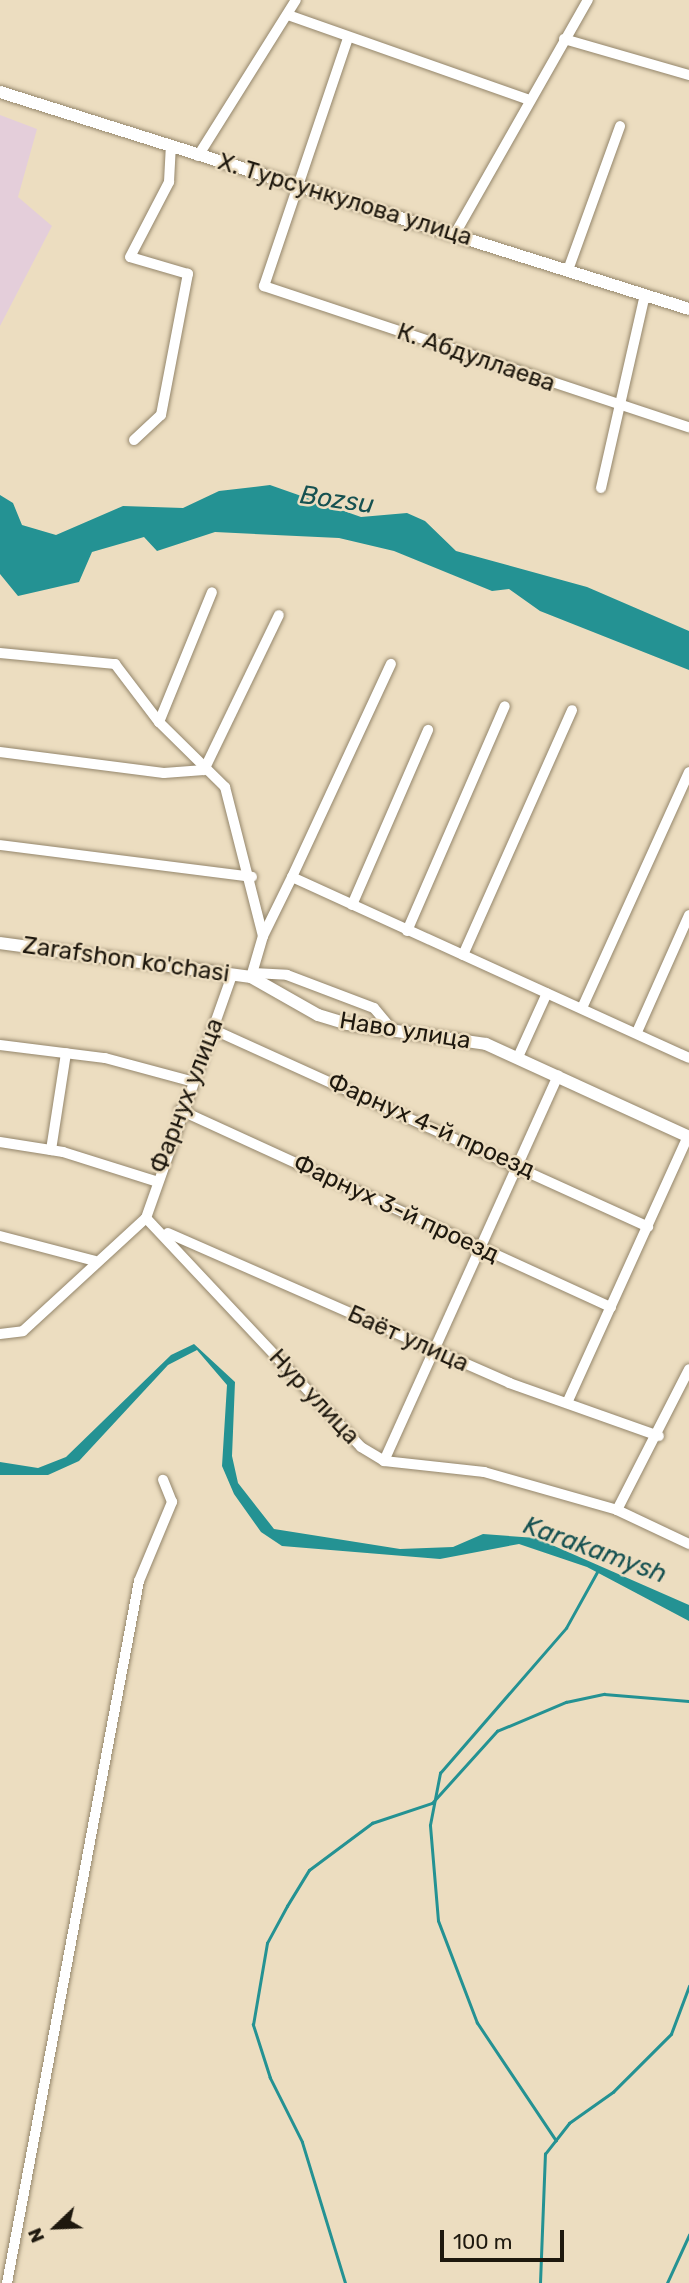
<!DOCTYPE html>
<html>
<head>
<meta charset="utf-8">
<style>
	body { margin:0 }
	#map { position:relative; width:689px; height:2283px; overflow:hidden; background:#ecddc0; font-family:Rubik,sans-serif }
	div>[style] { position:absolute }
	.commercial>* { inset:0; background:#e4ceda }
	.water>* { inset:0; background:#249293 }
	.stream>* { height:2.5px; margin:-1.25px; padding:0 1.25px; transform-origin:1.25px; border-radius:1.25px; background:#249293 }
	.roads { filter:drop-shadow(0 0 2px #94866b) drop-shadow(0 0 2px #94866b) }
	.minor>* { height:10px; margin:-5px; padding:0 5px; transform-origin:5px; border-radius:5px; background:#fff }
	.tertiary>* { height:12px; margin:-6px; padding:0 6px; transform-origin:6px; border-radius:6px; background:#fff }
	span { translate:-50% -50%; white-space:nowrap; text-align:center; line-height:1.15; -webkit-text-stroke:5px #ecddc0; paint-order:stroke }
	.street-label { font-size:24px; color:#1e180e }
	.water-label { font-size:26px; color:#165151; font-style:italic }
	.north { position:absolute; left:21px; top:2192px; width:70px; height:70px; -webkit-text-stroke:5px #ecddc0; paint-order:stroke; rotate:247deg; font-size:19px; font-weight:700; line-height:28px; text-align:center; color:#1e180e }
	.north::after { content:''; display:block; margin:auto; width:24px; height:32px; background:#1e180e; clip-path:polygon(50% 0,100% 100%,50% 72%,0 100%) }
	.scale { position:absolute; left:440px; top:2230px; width:124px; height:32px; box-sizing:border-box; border:4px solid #1e180e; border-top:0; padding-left:9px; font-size:21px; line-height:24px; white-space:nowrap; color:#1e180e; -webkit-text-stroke:5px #ecddc0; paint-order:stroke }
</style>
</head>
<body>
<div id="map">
	<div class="commercial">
		<div style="clip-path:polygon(0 115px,37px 129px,18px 197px,52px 226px,0 326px)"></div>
	</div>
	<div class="water">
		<div style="clip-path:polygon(270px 485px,361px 517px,407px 513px,425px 521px,456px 551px,587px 587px,689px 631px,689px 670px,540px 611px,509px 589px,492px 591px,394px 551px,339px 538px,215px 532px,157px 551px,144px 537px,92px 552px,79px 582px,18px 596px,0 574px,0 495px,13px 503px,22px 525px,56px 535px,123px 506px,183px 508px,219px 491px)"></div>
		<div style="clip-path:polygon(194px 1344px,235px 1382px,232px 1456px,238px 1483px,274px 1529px,400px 1549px,453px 1547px,483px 1534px,536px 1538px,689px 1605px,689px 1621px,587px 1567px,519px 1544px,440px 1559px,282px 1546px,261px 1532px,234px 1494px,222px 1466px,227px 1385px,197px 1350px,168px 1365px,79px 1461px,48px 1475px,0 1475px,0 1462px,38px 1468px,66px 1457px,171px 1355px)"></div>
	</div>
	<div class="stream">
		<div style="left:556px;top:2141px;width:142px;rotate:-123.8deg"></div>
		<div style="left:477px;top:2023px;width:109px;rotate:-110.9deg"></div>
		<div style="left:438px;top:1921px;width:96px;rotate:-94.8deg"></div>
		<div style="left:430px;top:1825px;width:53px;rotate:-79.1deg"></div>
		<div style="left:440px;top:1773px;width:192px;rotate:-49deg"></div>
		<div style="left:566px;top:1628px;width:64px;rotate:-61deg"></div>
		<div style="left:345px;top:2283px;width:147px;rotate:-107deg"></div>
		<div style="left:302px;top:2142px;width:72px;rotate:-116.6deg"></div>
		<div style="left:270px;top:2078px;width:56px;rotate:-107.8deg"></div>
		<div style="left:253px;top:2025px;width:83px;rotate:-80.3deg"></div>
		<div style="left:267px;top:1943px;width:42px;rotate:-61.6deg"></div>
		<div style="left:287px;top:1906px;width:42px;rotate:-58.6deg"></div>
		<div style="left:309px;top:1870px;width:79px;rotate:-36.7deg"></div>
		<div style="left:372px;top:1823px;width:63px;rotate:-18.4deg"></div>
		<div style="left:432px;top:1803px;width:97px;rotate:-47.9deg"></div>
		<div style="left:497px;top:1731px;width:75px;rotate:-22.8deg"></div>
		<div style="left:566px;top:1702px;width:39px;rotate:-12deg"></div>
		<div style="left:604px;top:1694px;width:85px;rotate:4.7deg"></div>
		<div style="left:540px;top:2283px;width:129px;rotate:-87.8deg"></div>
		<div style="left:545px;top:2154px;width:39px;rotate:-52deg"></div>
		<div style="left:569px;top:2123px;width:54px;rotate:-35.2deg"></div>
		<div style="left:613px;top:2092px;width:82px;rotate:-45deg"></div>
		<div style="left:671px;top:2034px;width:51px;rotate:-69.4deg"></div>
		<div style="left:667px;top:2283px;width:53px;rotate:-65.4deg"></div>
	</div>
	<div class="roads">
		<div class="minor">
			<div style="left:288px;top:15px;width:253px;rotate:19.4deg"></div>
			<div style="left:348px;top:38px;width:262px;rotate:108.7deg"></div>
			<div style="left:264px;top:286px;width:448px;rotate:18.4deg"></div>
			<div style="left:564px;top:39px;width:130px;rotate:16.1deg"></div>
			<div style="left:198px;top:156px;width:184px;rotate:-57.9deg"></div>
			<div style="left:456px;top:232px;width:267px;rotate:-60.4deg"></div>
			<div style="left:568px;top:270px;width:153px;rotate:-70.1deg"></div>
			<div style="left:134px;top:440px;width:37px;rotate:-43deg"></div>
			<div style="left:161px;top:415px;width:144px;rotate:-79.2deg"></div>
			<div style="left:188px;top:274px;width:60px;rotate:-163.7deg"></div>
			<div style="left:130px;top:257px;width:85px;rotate:-62.5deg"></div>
			<div style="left:169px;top:182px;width:35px;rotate:-87deg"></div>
			<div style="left:601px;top:488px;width:198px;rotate:-77.2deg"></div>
			<div style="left:0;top:653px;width:116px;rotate:5.5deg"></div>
			<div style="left:115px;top:664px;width:73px;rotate:52.8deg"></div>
			<div style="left:159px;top:722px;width:93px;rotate:44.6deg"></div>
			<div style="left:225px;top:787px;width:154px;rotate:75.7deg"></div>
			<div style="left:263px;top:936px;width:43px;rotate:106.3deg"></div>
			<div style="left:159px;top:722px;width:140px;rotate:-67.8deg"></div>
			<div style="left:0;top:752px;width:165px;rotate:7.3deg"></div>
			<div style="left:164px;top:773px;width:40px;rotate:-4.3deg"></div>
			<div style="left:204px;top:770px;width:172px;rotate:-64.2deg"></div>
			<div style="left:0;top:845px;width:254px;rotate:7.2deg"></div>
			<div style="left:292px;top:877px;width:235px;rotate:-65.1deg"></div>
			<div style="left:352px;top:905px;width:191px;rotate:-66.5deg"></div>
			<div style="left:407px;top:931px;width:245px;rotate:-66.5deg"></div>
			<div style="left:263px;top:936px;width:66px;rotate:-63.8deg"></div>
			<div style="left:292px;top:877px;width:436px;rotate:24.5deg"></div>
			<div style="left:463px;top:955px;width:268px;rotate:-66deg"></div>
			<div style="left:253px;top:973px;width:34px;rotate:3deg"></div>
			<div style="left:287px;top:975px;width:93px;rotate:20.8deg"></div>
			<div style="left:374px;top:1008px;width:23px;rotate:50deg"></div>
			<div style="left:582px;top:1008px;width:259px;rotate:-65.6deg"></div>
			<div style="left:212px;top:1029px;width:479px;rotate:24.4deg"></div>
			<div style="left:637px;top:1032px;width:128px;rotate:-66deg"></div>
			<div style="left:0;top:1045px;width:106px;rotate:7.1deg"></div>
			<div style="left:105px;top:1058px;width:88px;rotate:15.1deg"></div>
			<div style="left:518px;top:1057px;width:70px;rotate:-65.6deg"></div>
			<div style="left:180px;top:1110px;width:474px;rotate:24.6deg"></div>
			<div style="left:0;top:1142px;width:64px;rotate:9deg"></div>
			<div style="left:63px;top:1152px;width:96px;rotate:17.5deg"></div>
			<div style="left:51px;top:1150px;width:98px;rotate:-81.2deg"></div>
			<div style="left:146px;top:1218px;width:314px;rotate:46.8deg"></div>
			<div style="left:361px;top:1447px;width:27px;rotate:31deg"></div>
			<div style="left:384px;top:1461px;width:101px;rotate:6.3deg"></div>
			<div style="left:484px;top:1472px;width:138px;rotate:15.9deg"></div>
			<div style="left:617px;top:1510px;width:80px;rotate:25.3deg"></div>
			<div style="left:168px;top:1233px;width:373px;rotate:23.7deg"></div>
			<div style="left:509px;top:1383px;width:159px;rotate:19.5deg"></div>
			<div style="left:0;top:1236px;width:98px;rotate:14.7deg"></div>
			<div style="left:0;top:1334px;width:23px;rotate:-7deg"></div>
			<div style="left:23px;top:1331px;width:167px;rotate:-42.6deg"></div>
			<div style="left:146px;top:1218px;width:258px;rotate:-70.5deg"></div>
			<div style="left:567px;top:1403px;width:293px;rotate:-65.6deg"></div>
			<div style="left:384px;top:1461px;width:423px;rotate:-65.7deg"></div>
			<div style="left:617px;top:1510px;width:158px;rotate:-62.9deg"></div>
			<div style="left:7px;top:2283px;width:714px;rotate:-79.35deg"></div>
			<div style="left:139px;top:1581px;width:86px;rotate:-67.3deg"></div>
			<div style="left:172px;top:1502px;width:24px;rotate:-112deg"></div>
		</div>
		<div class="tertiary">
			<div style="left:0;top:92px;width:722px;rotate:17.48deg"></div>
			<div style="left:0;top:943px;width:253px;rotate:7.7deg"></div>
			<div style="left:251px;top:977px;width:77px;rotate:29.6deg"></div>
			<div style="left:318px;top:1015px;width:31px;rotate:17deg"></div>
			<div style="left:348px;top:1024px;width:139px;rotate:8.2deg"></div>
			<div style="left:486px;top:1044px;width:223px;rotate:24.6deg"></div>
		</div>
	</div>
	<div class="street-label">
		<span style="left:345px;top:200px;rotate:17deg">Х. Турсункулова улица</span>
		<span style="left:476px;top:358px;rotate:19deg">К. Абдуллаева</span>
		<span style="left:126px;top:960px;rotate:8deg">Zarafshon ko'chasi</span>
		<span style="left:405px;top:1031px;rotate:9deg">Наво улица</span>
		<span style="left:187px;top:1096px;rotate:-69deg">Фарнух улица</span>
		<span style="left:431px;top:1126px;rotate:24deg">Фарнух 4-й проезд</span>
		<span style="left:396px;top:1209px;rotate:25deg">Фарнух 3-й проезд</span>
		<span style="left:408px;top:1339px;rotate:24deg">Баёт улица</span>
		<span style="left:314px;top:1397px;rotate:47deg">Нур улица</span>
	</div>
	<div class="water-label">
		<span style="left:337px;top:500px;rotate:8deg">Bozsu</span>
		<span style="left:595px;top:1550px;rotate:20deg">Karakamysh</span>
	</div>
	<div class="north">N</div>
	<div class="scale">100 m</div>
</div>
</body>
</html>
